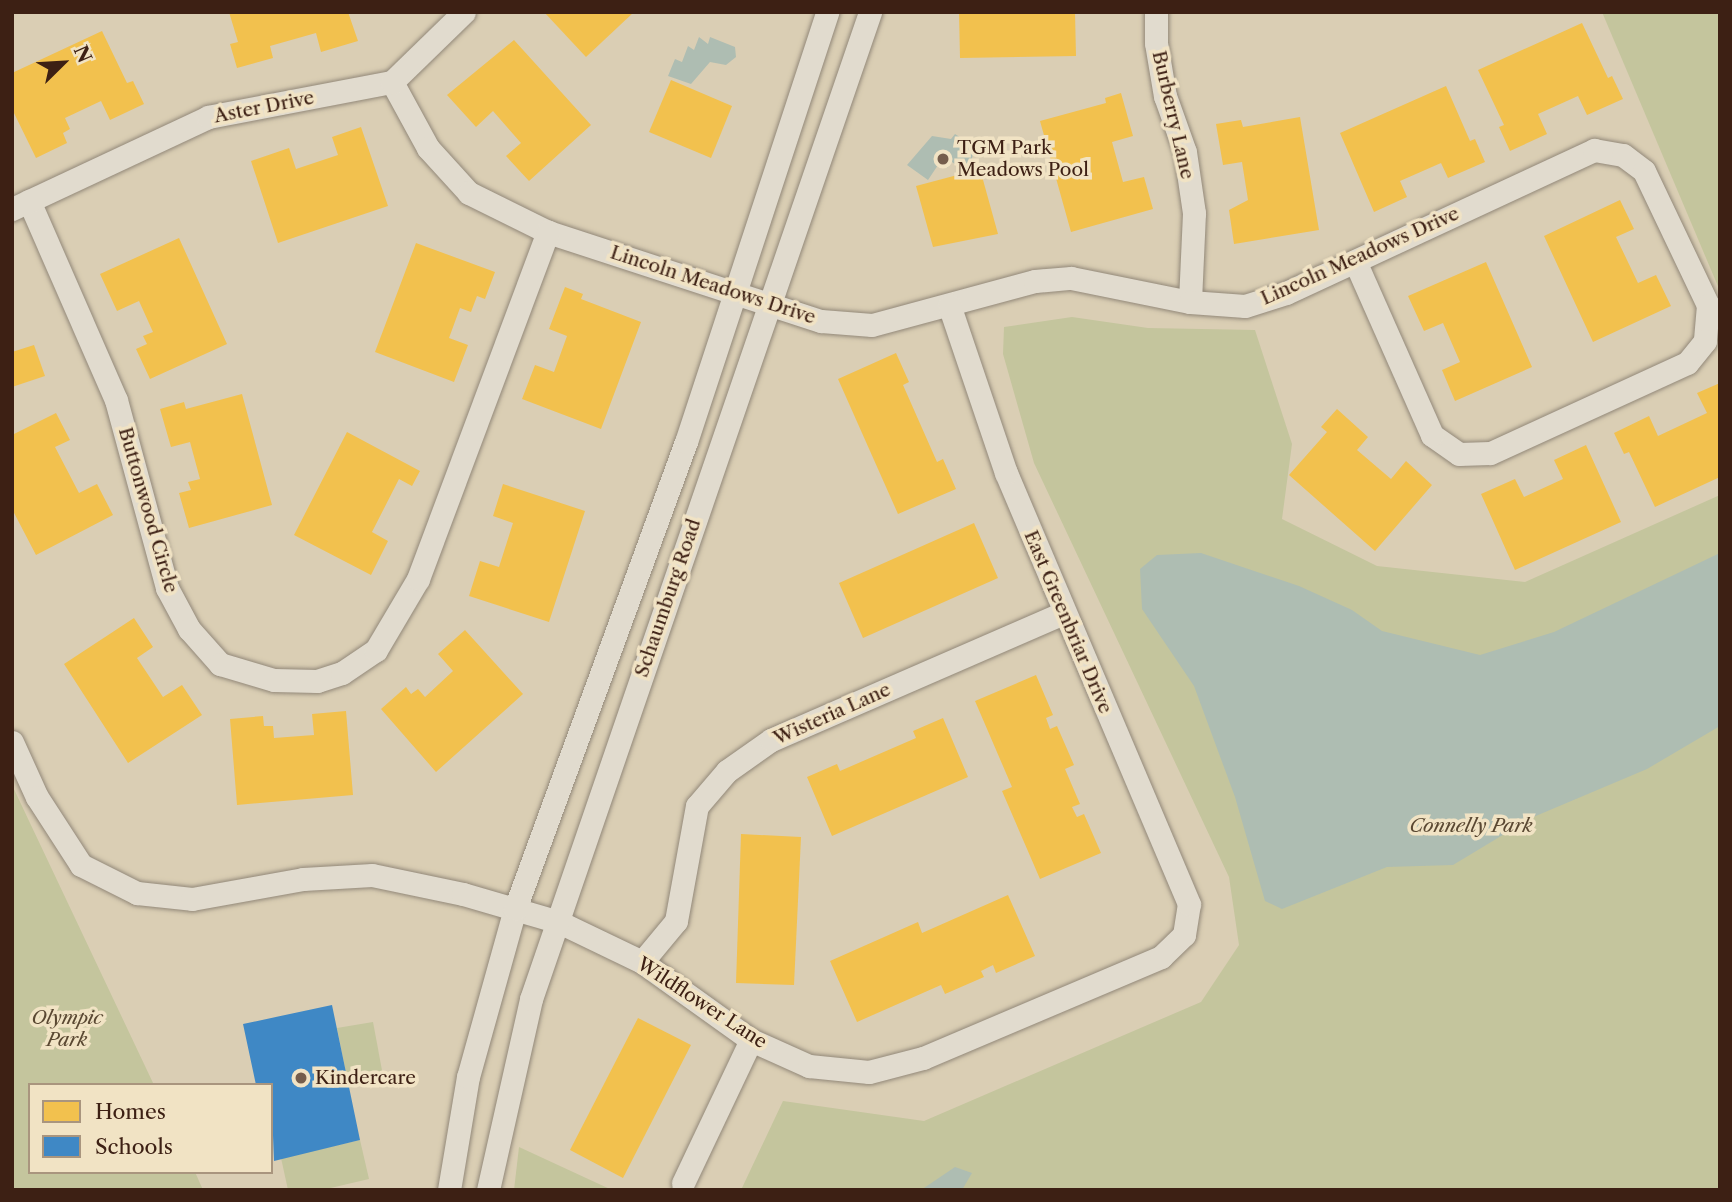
<!DOCTYPE html>
<html>
<head>
<meta charset="utf-8">
<style>
	body { margin:0 }
	#map { position:relative; width:1732px; height:1202px; overflow:hidden; background:#daceb4; font-family:"Libre Caslon Text",serif }
	div>[style] { position:absolute }
	.green>* { inset:0; background:#c4c59d }
	.water>* { inset:0; background:#aebdb2 }
	.homes>* { inset:0; background:#f2c14e }
	.schools>* { inset:0; background:#3f88c5 }
	.roads { filter:drop-shadow(0 0 2px #928879) drop-shadow(0 0 2px #928879) }
	.minor>* { height:23px; margin:-11.5px; padding:0 11.5px; transform-origin:11.5px; border-radius:11.5px; background:#e1dbce }
	.dots>* { width:19px; height:19px; translate:-50% -50%; box-sizing:border-box; border:4px solid #f1e3c4; border-radius:50% }
	span { translate:-50% -50%; white-space:nowrap; text-align:center; line-height:1.15; -webkit-text-stroke:7px #f1e3c4; paint-order:stroke }
	.street-label { font-size:19px; color:#3d2014 }
	.poi-label { font-size:19px; color:#3d2014 }
	.left { translate:0 -50%; text-align:left }
	.park-label { font-size:19px; color:#5a4832; font-style:italic }
	.frame { position:absolute; inset:0; border:14px solid #3d2014; pointer-events:none }
	.legend { position:absolute; left:28px; top:1083px; width:245px; height:91px; box-sizing:border-box; background:#f1e3c4; border:2px solid #a9957e; margin:0; padding:9px 12px; list-style:none; font-size:21px; color:#3d2014 }
	.legend li { display:flex; align-items:center; gap:14px; height:35px }
	.legend b { width:35px; border:2px solid #a9957e }
	.north { position:absolute; left:28px; top:28px; width:70px; height:70px; -webkit-text-stroke:5px #f1e3c4; paint-order:stroke; rotate:66deg; font-size:19px; font-weight:700; line-height:28px; text-align:center; color:#3d2014 }
	.north::after { content:''; display:block; margin:auto; width:24px; height:32px; background:#3d2014; clip-path:polygon(50% 0,100% 100%,50% 72%,0 100%) }
</style>
</head>
<body>
<div id="map">
	<div class="green">
		<div style="clip-path:polygon(1602px 12px,1720px 12px,1720px 291px)"></div>
		<div style="clip-path:polygon(1072px 317px,1148px 328px,1255px 330px,1292px 444px,1282px 519px,1377px 566px,1525px 582px,1720px 495px,1720px 1190px,741px 1190px,783px 1101px,924px 1121px,1201px 1002px,1239px 945px,1229px 877px,1034px 463px,1003px 354px,1004px 327px)"></div>
		<div style="clip-path:polygon(12px 785px,154px 1085px,30px 1085px,30px 1172px,195px 1172px,203px 1190px,12px 1190px)"></div>
		<div style="clip-path:polygon(373px 1022px,384px 1081px,349px 1088px,337px 1028px)"></div>
		<div style="clip-path:polygon(360px 1140px,369px 1179px,322px 1190px,288px 1190px,281px 1158px)"></div>
		<div style="clip-path:polygon(519px 1147px,612px 1190px,514px 1190px)"></div>
	</div>
	<div class="water">
		<div style="clip-path:polygon(699px 37px,708px 44px,710px 37px,735px 47px,736px 57px,726px 65px,710px 62px,691px 84px,668px 76px,675px 59px,682px 62px,688px 46px,694px 50px)"></div>
		<div style="clip-path:polygon(955px 134px,975px 147px,970px 165px,959px 167px,952px 162px,947px 168px,940px 162px,928px 180px,907px 165px,932px 136px,951px 139px)"></div>
		<div style="clip-path:polygon(1201px 553px,1299px 586px,1352px 610px,1382px 631px,1480px 655px,1554px 632px,1720px 553px,1720px 726px,1647px 769px,1531px 818px,1453px 865px,1387px 867px,1282px 909px,1265px 901px,1235px 797px,1194px 686px,1142px 609px,1140px 569px,1157px 555px)"></div>
		<div style="clip-path:polygon(955px 1167px,972px 1173px,962px 1190px,921px 1190px)"></div>
	</div>
	<div class="homes">
		<div style="clip-path:polygon(229px 12px,348px 12px,358px 41px,321px 52px,316px 33px,270px 46px,273px 58px,237px 68px,230px 44px,238px 42px)"></div>
		<div style="clip-path:polygon(544px 12px,634px 12px,586px 57px)"></div>
		<div style="clip-path:polygon(959px 12px,1075px 12px,1076px 56px,960px 58px)"></div>
		<div style="clip-path:polygon(1582px 23px,1608px 78px,1612px 76px,1623px 99px,1587px 115px,1578px 96px,1538px 114px,1547px 134px,1510px 151px,1499px 127px,1504px 125px,1478px 70px)"></div>
		<div style="clip-path:polygon(102px 31px,127px 83px,133px 81px,144px 104px,110px 120px,101px 101px,65px 118px,70px 129px,63px 133px,67px 143px,36px 158px,12px 109px,12px 73px)"></div>
		<div style="clip-path:polygon(514px 40px,591px 125px,529px 181px,506px 156px,521px 143px,493px 111px,476px 127px,447px 95px)"></div>
		<div style="clip-path:polygon(671px 80px,732px 106px,711px 158px,649px 132px)"></div>
		<div style="clip-path:polygon(1446px 86px,1470px 141px,1475px 139px,1485px 162px,1448px 178px,1441px 163px,1400px 181px,1407px 197px,1374px 212px,1340px 133px)"></div>
		<div style="clip-path:polygon(1121px 93px,1133px 136px,1112px 142px,1123px 182px,1144px 177px,1153px 209px,1071px 232px,1040px 121px,1106px 103px,1105px 98px)"></div>
		<div style="clip-path:polygon(1300px 117px,1319px 230px,1234px 244px,1229px 210px,1248px 200px,1242px 162px,1223px 165px,1216px 124px,1241px 120px,1243px 127px)"></div>
		<div style="clip-path:polygon(361px 127px,388px 206px,278px 243px,251px 161px,289px 148px,296px 169px,338px 155px,332px 137px)"></div>
		<div style="clip-path:polygon(980px 169px,998px 234px,933px 247px,916px 186px)"></div>
		<div style="clip-path:polygon(1620px 200px,1634px 229px,1616px 237px,1638px 283px,1656px 275px,1671px 306px,1593px 342px,1544px 236px)"></div>
		<div style="clip-path:polygon(179px 238px,227px 344px,150px 379px,136px 349px,147px 344px,143px 336px,153px 332px,139px 301px,117px 311px,100px 274px)"></div>
		<div style="clip-path:polygon(416px 243px,495px 272px,485px 299px,477px 296px,471px 312px,460px 308px,449px 338px,468px 345px,454px 382px,375px 352px)"></div>
		<div style="clip-path:polygon(1486px 262px,1532px 367px,1455px 401px,1442px 370px,1460px 362px,1443px 323px,1424px 331px,1408px 296px)"></div>
		<div style="clip-path:polygon(565px 287px,583px 294px,581px 299px,641px 322px,601px 429px,522px 399px,535px 365px,554px 372px,567px 336px,549px 329px)"></div>
		<div style="clip-path:polygon(34px 345px,45px 376px,12px 387px,12px 352px)"></div>
		<div style="clip-path:polygon(896px 353px,909px 382px,903px 385px,937px 462px,943px 459px,956px 489px,898px 514px,838px 379px)"></div>
		<div style="clip-path:polygon(1720px 383px,1720px 477px,1655px 507px,1629px 452px,1624px 454px,1614px 433px,1649px 416px,1658px 436px,1707px 413px,1697px 393px)"></div>
		<div style="clip-path:polygon(242px 394px,272px 505px,189px 528px,179px 493px,191px 490px,188px 482px,200px 479px,190px 442px,171px 447px,160px 409px,184px 402px,186px 409px)"></div>
		<div style="clip-path:polygon(1337px 409px,1368px 437px,1357px 450px,1391px 479px,1406px 461px,1432px 485px,1375px 551px,1289px 475px,1327px 432px,1321px 427px)"></div>
		<div style="clip-path:polygon(56px 413px,70px 440px,55px 447px,79px 493px,97px 484px,113px 515px,36px 555px,12px 509px,12px 435px)"></div>
		<div style="clip-path:polygon(347px 432px,420px 471px,412px 486px,399px 479px,372px 532px,388px 541px,371px 575px,294px 535px)"></div>
		<div style="clip-path:polygon(1586px 445px,1621px 522px,1515px 570px,1481px 494px,1515px 479px,1524px 497px,1563px 479px,1554px 460px)"></div>
		<div style="clip-path:polygon(503px 484px,585px 511px,549px 622px,469px 596px,480px 561px,499px 567px,513px 523px,493px 516px)"></div>
		<div style="clip-path:polygon(974px 523px,998px 578px,863px 638px,839px 583px)"></div>
		<div style="clip-path:polygon(134px 618px,153px 647px,137px 658px,163px 697px,182px 685px,202px 715px,128px 763px,64px 664px)"></div>
		<div style="clip-path:polygon(465px 630px,523px 694px,436px 772px,381px 709px,406px 687px,411px 694px,418px 689px,425px 697px,453px 671px,438px 654px)"></div>
		<div style="clip-path:polygon(1036px 675px,1053px 715px,1046px 718px,1050px 729px,1057px 726px,1074px 765px,1065px 769px,1080px 804px,1072px 807px,1077px 817px,1084px 814px,1101px 853px,1040px 879px,1002px 791px,1012px 787px,975px 701px)"></div>
		<div style="clip-path:polygon(346px 711px,353px 795px,237px 805px,230px 719px,263px 716px,264px 726px,273px 726px,274px 738px,314px 735px,312px 714px)"></div>
		<div style="clip-path:polygon(943px 718px,968px 777px,832px 836px,807px 777px,837px 764px,840px 771px,916px 738px,913px 731px)"></div>
		<div style="clip-path:polygon(741px 834px,801px 837px,794px 985px,736px 983px)"></div>
		<div style="clip-path:polygon(1008px 895px,1035px 956px,996px 973px,993px 965px,981px 971px,984px 977px,945px 994px,941px 985px,857px 1022px,830px 961px,918px 922px,922px 933px)"></div>
		<div style="clip-path:polygon(638px 1018px,691px 1045px,623px 1178px,570px 1150px)"></div>
	</div>
	<div class="schools">
		<div style="clip-path:polygon(332px 1005px,360px 1140px,274px 1161px,271px 1085px,256px 1085px,243px 1024px)"></div>
	</div>
	<div class="roads">
		<div class="minor">
			<div style="left:1156px;top:12px;width:31px;rotate:90deg"></div>
			<div style="left:1156px;top:43px;width:54px;rotate:80.4deg"></div>
			<div style="left:1165px;top:96px;width:59px;rotate:70.3deg"></div>
			<div style="left:1185px;top:152px;width:62px;rotate:81.6deg"></div>
			<div style="left:1194px;top:213px;width:89px;rotate:92.6deg"></div>
			<div style="left:392px;top:82px;width:75px;rotate:61.4deg"></div>
			<div style="left:428px;top:148px;width:61px;rotate:47.7deg"></div>
			<div style="left:469px;top:193px;width:88px;rotate:26.3deg"></div>
			<div style="left:548px;top:232px;width:287px;rotate:18.1deg"></div>
			<div style="left:821px;top:321px;width:51px;rotate:4.5deg"></div>
			<div style="left:872px;top:325px;width:169px;rotate:-15.1deg"></div>
			<div style="left:1035px;top:281px;width:36px;rotate:-5deg"></div>
			<div style="left:1071px;top:278px;width:121px;rotate:11.4deg"></div>
			<div style="left:1190px;top:302px;width:55px;rotate:4.2deg"></div>
			<div style="left:1245px;top:306px;width:43px;rotate:-17.6deg"></div>
			<div style="left:1286px;top:293px;width:340px;rotate:-24.9deg"></div>
			<div style="left:1594px;top:150px;width:29px;rotate:10deg"></div>
			<div style="left:1623px;top:155px;width:26px;rotate:37deg"></div>
			<div style="left:1644px;top:171px;width:148px;rotate:64.5deg"></div>
			<div style="left:1708px;top:305px;width:36px;rotate:95deg"></div>
			<div style="left:1705px;top:341px;width:28px;rotate:129deg"></div>
			<div style="left:1687px;top:363px;width:217px;rotate:155.4deg"></div>
			<div style="left:1490px;top:453px;width:31px;rotate:178deg"></div>
			<div style="left:1459px;top:454px;width:33px;rotate:-145deg"></div>
			<div style="left:1432px;top:435px;width:190px;rotate:-113.9deg"></div>
			<div style="left:29px;top:201px;width:217px;rotate:66.4deg"></div>
			<div style="left:116px;top:400px;width:195px;rotate:74.8deg"></div>
			<div style="left:167px;top:588px;width:47px;rotate:61.8deg"></div>
			<div style="left:189px;top:629px;width:47px;rotate:48.5deg"></div>
			<div style="left:220px;top:664px;width:56px;rotate:16.5deg"></div>
			<div style="left:274px;top:680px;width:43px;rotate:1.3deg"></div>
			<div style="left:317px;top:681px;width:26px;rotate:-18deg"></div>
			<div style="left:342px;top:673px;width:41px;rotate:-34.1deg"></div>
			<div style="left:376px;top:650px;width:82px;rotate:-59.4deg"></div>
			<div style="left:418px;top:579px;width:371px;rotate:-69.5deg"></div>
			<div style="left:12px;top:209px;width:217px;rotate:-25.1deg"></div>
			<div style="left:208px;top:117px;width:187px;rotate:-10.8deg"></div>
			<div style="left:392px;top:82px;width:100px;rotate:-44.2deg"></div>
			<div style="left:12px;top:742px;width:60px;rotate:65.6deg"></div>
			<div style="left:37px;top:797px;width:81px;rotate:57.1deg"></div>
			<div style="left:81px;top:865px;width:63px;rotate:26.6deg"></div>
			<div style="left:137px;top:893px;width:55px;rotate:6.2deg"></div>
			<div style="left:192px;top:899px;width:113px;rotate:-10.2deg"></div>
			<div style="left:303px;top:879px;width:69px;rotate:-3.3deg"></div>
			<div style="left:372px;top:875px;width:93px;rotate:11.8deg"></div>
			<div style="left:463px;top:894px;width:100px;rotate:16.3deg"></div>
			<div style="left:559px;top:922px;width:92px;rotate:25.7deg"></div>
			<div style="left:642px;top:962px;width:134px;rotate:35.6deg"></div>
			<div style="left:751px;top:1040px;width:64px;rotate:24.1deg"></div>
			<div style="left:809px;top:1066px;width:60px;rotate:5.7deg"></div>
			<div style="left:869px;top:1072px;width:56px;rotate:-14.5deg"></div>
			<div style="left:923px;top:1058px;width:259px;rotate:-23deg"></div>
			<div style="left:1161px;top:957px;width:32px;rotate:-44deg"></div>
			<div style="left:1184px;top:935px;width:31px;rotate:-81deg"></div>
			<div style="left:1189px;top:904px;width:468px;rotate:-113deg"></div>
			<div style="left:1006px;top:473px;width:177px;rotate:-108.7deg"></div>
			<div style="left:642px;top:962px;width:53px;rotate:-50.3deg"></div>
			<div style="left:676px;top:921px;width:117px;rotate:-79.7deg"></div>
			<div style="left:697px;top:806px;width:46px;rotate:-49.4deg"></div>
			<div style="left:727px;top:771px;width:54px;rotate:-35.2deg"></div>
			<div style="left:771px;top:740px;width:318px;rotate:-23.5deg"></div>
			<div style="left:683px;top:1183px;width:158px;rotate:-64.6deg"></div>
			<div style="left:449px;top:1190px;width:115px;rotate:-80.5deg"></div>
			<div style="left:468px;top:1077px;width:174px;rotate:-74.4deg"></div>
			<div style="left:515px;top:909px;width:497px;rotate:-69.9deg"></div>
			<div style="left:686px;top:442px;width:453px;rotate:-71.8deg"></div>
			<div style="left:488px;top:1190px;width:196px;rotate:-77.3deg"></div>
			<div style="left:531px;top:999px;width:1044px;rotate:-71.04deg"></div>
		</div>
	</div>
	<div class="dots">
		<div style="left:943px;top:159px;background:#745d4c"></div>
		<div style="left:301px;top:1078px;background:#745d4c"></div>
	</div>
	<div class="street-label">
		<span style="left:264px;top:107px;rotate:-11deg">Aster Drive</span>
		<span style="left:1173px;top:115px;rotate:77deg">Burberry Lane</span>
		<span style="left:1360px;top:256px;rotate:-24deg">Lincoln Meadows Drive</span>
		<span style="left:713px;top:285px;rotate:18deg">Lincoln Meadows Drive</span>
		<span style="left:148px;top:510px;rotate:74deg">Buttonwood Circle</span>
		<span style="left:668px;top:598px;rotate:-71deg">Schaumburg Road</span>
		<span style="left:1068px;top:622px;rotate:67deg">East Greenbriar Drive</span>
		<span style="left:832px;top:714px;rotate:-24deg">Wisteria Lane</span>
		<span style="left:702px;top:1003px;rotate:33deg">Wildflower Lane</span>
	</div>
	<div class="poi-label">
		<span class="left" style="left:957px;top:159px">TGM Park<br>Meadows Pool</span>
		<span class="left" style="left:315px;top:1078px">Kindercare</span>
	</div>
	<div class="park-label">
		<span style="left:1471px;top:826px">Connelly Park</span>
		<span style="left:67px;top:1029px">Olympic<br>Park</span>
	</div>
	<div class="frame"></div>
	<ul class="legend">
	<li><b style="height:19px;background:#f2c14e"></b>Homes</li>
	<li><b style="height:19px;background:#3f88c5"></b>Schools</li>
	</ul>
	<div class="north">N</div>
</div>
</body>
</html>
